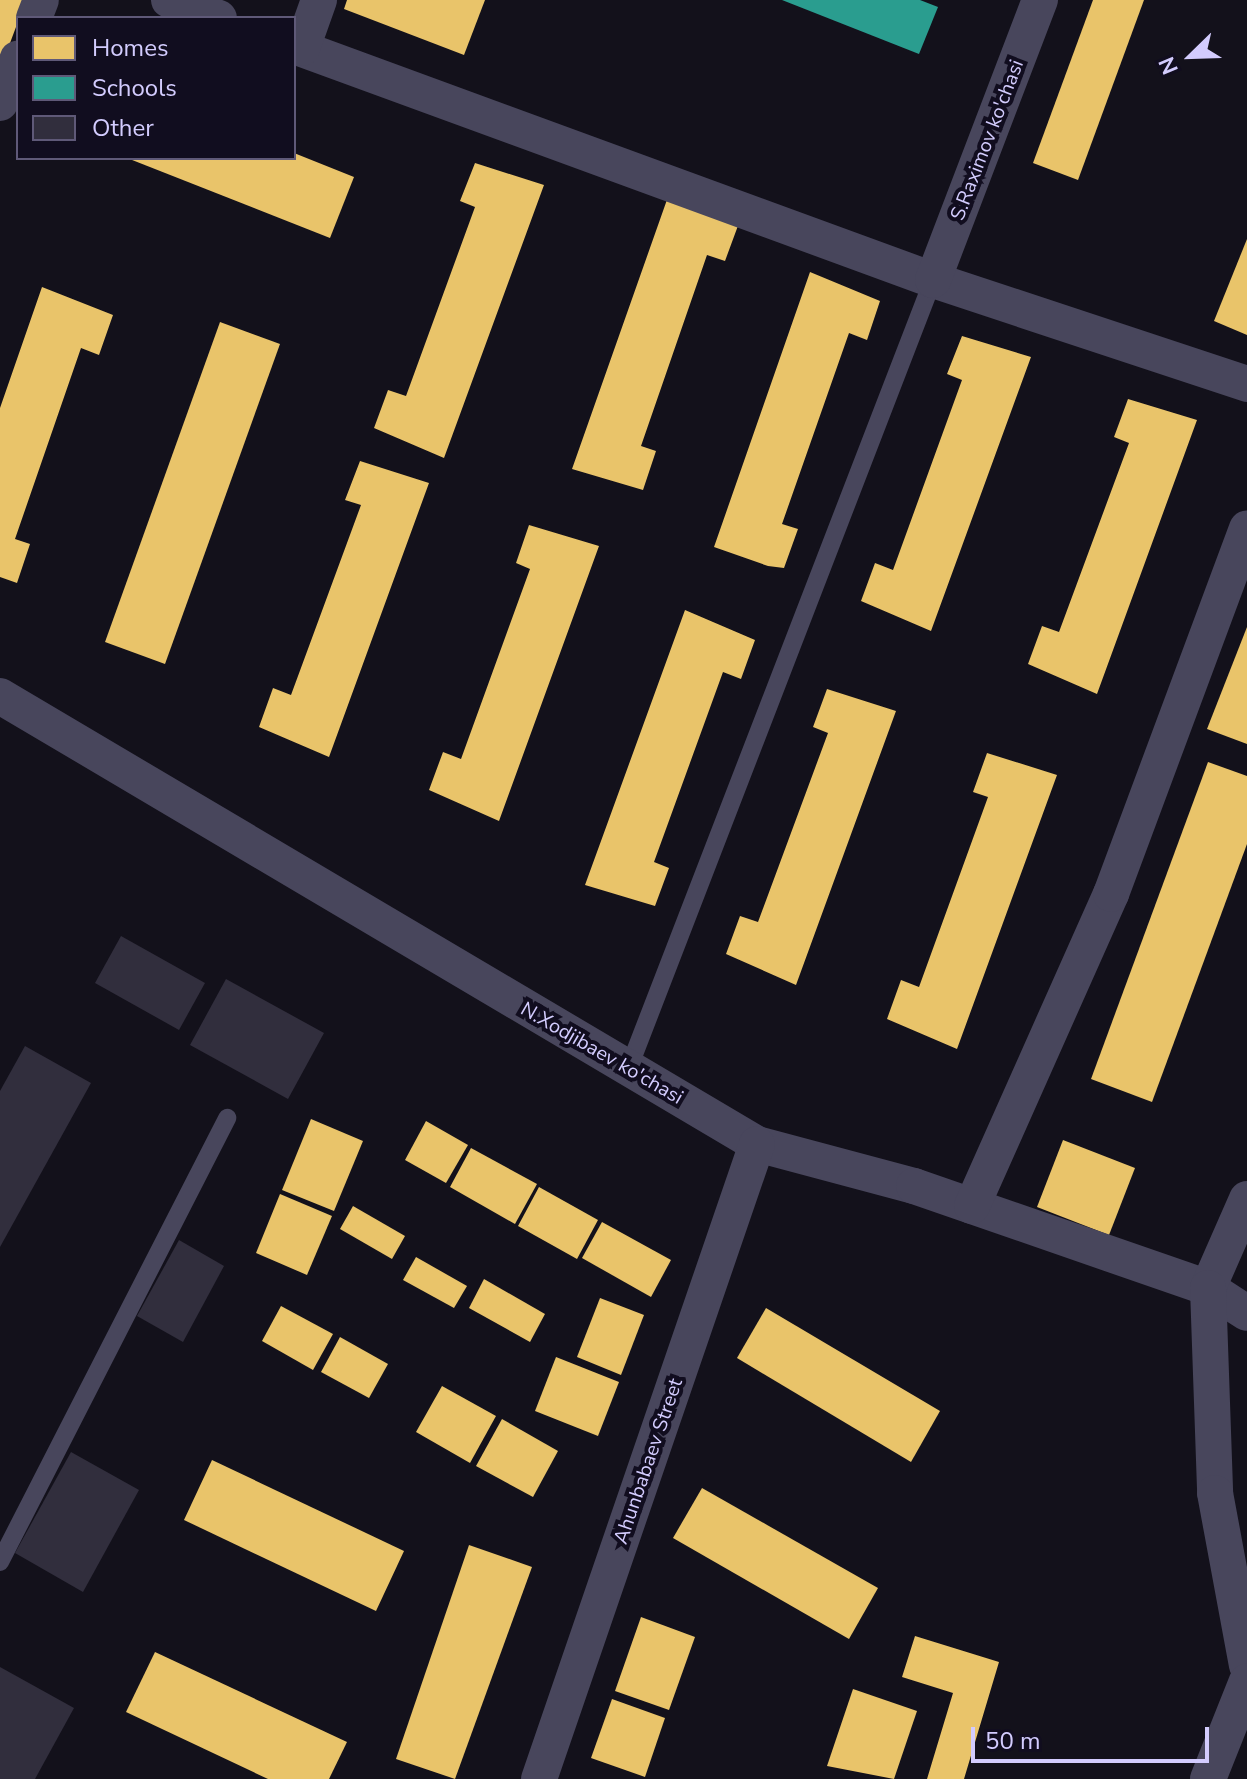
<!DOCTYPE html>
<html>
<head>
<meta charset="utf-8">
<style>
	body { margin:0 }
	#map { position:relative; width:1247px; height:1779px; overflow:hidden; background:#13111b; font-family:"Nunito Sans",sans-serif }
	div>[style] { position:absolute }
	.homes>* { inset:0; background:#e9c46a }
	.schools>* { inset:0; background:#2a9d8f }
	.building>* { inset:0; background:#312e3d }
	.lane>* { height:18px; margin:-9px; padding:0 9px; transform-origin:9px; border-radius:9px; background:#48465c }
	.street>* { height:36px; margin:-18px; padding:0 18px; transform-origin:18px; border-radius:18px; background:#48465c }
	span { translate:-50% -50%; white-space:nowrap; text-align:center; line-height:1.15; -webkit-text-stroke:8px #110d1f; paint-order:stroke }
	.street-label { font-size:20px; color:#d3ccfe }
	.legend { position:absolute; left:16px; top:16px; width:280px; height:144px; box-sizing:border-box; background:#110d1f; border:2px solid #5f5978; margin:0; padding:10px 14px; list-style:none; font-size:24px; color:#d3ccfe }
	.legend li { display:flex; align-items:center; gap:16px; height:40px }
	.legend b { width:40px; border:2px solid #5f5978 }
	.north { position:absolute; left:1151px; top:16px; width:80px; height:80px; -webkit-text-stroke:6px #110d1f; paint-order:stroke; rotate:247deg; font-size:22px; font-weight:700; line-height:32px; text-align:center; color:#d3ccfe }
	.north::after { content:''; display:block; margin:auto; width:28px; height:36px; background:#d3ccfe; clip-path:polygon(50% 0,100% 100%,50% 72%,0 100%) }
	.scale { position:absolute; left:971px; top:1727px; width:238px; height:36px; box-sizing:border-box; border:4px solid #d3ccfe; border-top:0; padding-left:10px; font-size:24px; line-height:28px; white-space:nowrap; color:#d3ccfe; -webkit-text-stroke:6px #110d1f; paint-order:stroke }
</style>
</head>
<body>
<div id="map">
	<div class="homes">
		<div style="clip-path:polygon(0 0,26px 0,0 70px)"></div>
		<div style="clip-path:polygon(347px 0,485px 0,464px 55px,344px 9px)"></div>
		<div style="clip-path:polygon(1093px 0,1144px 0,1078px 180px,1033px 163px)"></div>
		<div style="clip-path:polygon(294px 153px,354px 177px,330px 238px,127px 158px)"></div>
		<div style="clip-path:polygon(475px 163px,544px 185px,444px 458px,374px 428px,388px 390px,406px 396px,475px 207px,460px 201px)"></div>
		<div style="clip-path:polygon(669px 194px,739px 223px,725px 261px,707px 255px,641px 446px,656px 451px,643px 490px,572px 469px)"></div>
		<div style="clip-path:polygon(1247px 239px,1247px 335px,1214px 321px)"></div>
		<div style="clip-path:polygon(810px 272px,880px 301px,867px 340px,849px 333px,782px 524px,798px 529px,784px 568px,768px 566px,714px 547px)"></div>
		<div style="clip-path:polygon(42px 287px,113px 315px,99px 355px,81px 348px,15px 539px,30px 544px,17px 583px,0 577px,0 408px)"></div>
		<div style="clip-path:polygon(220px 322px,280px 344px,165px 664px,105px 642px)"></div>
		<div style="clip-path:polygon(962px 336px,1031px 357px,931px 631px,861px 601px,875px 563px,893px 570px,962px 380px,947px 374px)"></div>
		<div style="clip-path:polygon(1128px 399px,1197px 420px,1097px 694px,1028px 664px,1042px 626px,1059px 632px,1129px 443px,1114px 437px)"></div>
		<div style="clip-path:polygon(360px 461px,429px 483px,329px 757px,259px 727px,273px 688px,291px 695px,361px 505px,345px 500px)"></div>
		<div style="clip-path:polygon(529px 525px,599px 546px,499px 821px,429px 790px,443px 752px,461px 759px,530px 569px,516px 563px)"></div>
		<div style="clip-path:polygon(685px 610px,755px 640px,741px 679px,723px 672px,654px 862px,669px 868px,655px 906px,585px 885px)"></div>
		<div style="clip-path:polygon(1247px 627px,1247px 744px,1207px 729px)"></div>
		<div style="clip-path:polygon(827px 689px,896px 711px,796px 985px,726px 954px,740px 916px,758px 922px,828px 733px,813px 727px)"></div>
		<div style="clip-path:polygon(987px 753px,1057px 775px,957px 1049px,887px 1019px,901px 980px,919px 987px,988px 797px,973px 792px)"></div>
		<div style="clip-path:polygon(1208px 762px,1247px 776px,1247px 844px,1152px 1102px,1091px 1079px)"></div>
		<div style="clip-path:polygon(311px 1119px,363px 1141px,334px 1211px,282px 1190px)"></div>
		<div style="clip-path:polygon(426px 1121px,468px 1145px,446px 1183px,405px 1160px)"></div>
		<div style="clip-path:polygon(1063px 1140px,1135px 1168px,1109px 1235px,1037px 1207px)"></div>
		<div style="clip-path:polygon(471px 1148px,537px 1184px,515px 1224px,450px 1187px)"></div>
		<div style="clip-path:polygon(539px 1187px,598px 1220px,577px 1259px,518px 1226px)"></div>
		<div style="clip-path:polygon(280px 1194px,332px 1216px,307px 1275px,256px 1253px)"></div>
		<div style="clip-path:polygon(353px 1206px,405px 1236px,392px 1259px,340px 1229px)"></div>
		<div style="clip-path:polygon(602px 1222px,671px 1260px,651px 1297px,582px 1258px)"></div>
		<div style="clip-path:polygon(416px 1257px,467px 1286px,454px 1308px,403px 1280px)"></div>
		<div style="clip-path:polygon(484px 1279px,545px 1314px,530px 1342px,469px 1308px)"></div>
		<div style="clip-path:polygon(600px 1298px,644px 1315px,621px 1375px,577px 1357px)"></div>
		<div style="clip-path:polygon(281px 1306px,333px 1334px,313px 1370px,262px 1341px)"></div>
		<div style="clip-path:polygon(766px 1308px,940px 1411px,911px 1462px,737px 1358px)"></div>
		<div style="clip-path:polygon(340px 1337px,388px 1364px,369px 1398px,321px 1372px)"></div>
		<div style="clip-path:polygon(556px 1357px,619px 1382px,598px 1436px,535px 1411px)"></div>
		<div style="clip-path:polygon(442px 1386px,496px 1416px,470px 1463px,416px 1432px)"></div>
		<div style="clip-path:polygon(502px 1419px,558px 1451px,533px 1497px,476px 1466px)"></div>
		<div style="clip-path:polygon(212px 1460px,404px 1551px,376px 1611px,184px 1520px)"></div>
		<div style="clip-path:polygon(702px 1488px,878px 1588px,849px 1639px,673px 1538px)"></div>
		<div style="clip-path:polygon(469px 1545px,532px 1567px,455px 1779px,396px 1759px)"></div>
		<div style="clip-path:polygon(641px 1617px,695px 1637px,669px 1710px,615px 1691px)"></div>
		<div style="clip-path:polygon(915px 1636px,999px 1662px,964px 1779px,927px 1779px,953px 1693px,902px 1677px)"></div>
		<div style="clip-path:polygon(155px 1652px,347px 1742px,329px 1779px,268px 1779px,126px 1712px)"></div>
		<div style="clip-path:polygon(853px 1689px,917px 1711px,894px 1779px,827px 1766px)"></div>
		<div style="clip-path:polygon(612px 1699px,665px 1718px,645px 1777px,591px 1758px)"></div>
	</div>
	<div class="schools">
		<div style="clip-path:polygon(782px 0,920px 0,938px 7px,919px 54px)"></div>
	</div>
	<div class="building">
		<div style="clip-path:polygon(121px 936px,205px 983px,179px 1030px,95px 983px)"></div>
		<div style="clip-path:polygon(226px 979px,324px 1033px,288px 1099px,190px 1045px)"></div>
		<div style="clip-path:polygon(25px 1046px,91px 1083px,0 1247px,0 1091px)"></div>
		<div style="clip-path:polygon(179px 1240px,224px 1266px,183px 1342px,137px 1316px)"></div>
		<div style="clip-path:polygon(71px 1452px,139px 1490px,83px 1592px,15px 1553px)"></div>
		<div style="clip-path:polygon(0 1667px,74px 1708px,35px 1779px,0 1779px)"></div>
	</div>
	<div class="lane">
		<div style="left:628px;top:1070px;width:847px;rotate:-68.89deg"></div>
		<div style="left:0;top:1562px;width:499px;rotate:-62.9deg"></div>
	</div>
	<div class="street">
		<div style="left:169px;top:0;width:53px;rotate:19.8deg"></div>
		<div style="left:34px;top:18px;width:19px;rotate:-69deg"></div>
		<div style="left:294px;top:46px;width:680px;rotate:20.11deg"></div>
		<div style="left:933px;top:280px;width:331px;rotate:18.3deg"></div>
		<div style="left:302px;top:48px;width:51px;rotate:-70.5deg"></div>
		<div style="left:0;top:103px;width:48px;rotate:-68.2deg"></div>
		<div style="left:933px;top:280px;width:300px;rotate:-69.1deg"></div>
		<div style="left:0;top:696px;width:880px;rotate:30.62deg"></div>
		<div style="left:757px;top:1144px;width:163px;rotate:15deg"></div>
		<div style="left:914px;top:1186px;width:311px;rotate:19.1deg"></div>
		<div style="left:1208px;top:1288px;width:46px;rotate:32.7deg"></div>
		<div style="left:1247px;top:1199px;width:97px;rotate:113.7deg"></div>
		<div style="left:1208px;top:1288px;width:205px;rotate:88deg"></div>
		<div style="left:1215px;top:1493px;width:175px;rotate:79.5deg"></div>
		<div style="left:972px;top:1206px;width:342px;rotate:-66deg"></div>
		<div style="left:1111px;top:894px;width:390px;rotate:-69.6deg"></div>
		<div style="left:539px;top:1779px;width:671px;rotate:-71.05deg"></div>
		<div style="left:1208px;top:1779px;width:105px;rotate:-68.3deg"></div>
	</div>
	<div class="street-label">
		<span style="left:987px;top:140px;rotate:-69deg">S.Raximov ko'chasi</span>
		<span style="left:602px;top:1053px;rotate:30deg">N.Xodjibaev ko'chasi</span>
		<span style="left:648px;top:1461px;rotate:-71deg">Ahunbabaev Street</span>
	</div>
	<ul class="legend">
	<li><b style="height:22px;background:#e9c46a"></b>Homes</li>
	<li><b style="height:22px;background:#2a9d8f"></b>Schools</li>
	<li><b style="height:22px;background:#312e3d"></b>Other</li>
	</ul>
	<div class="north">N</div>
	<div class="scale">50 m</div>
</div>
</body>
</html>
